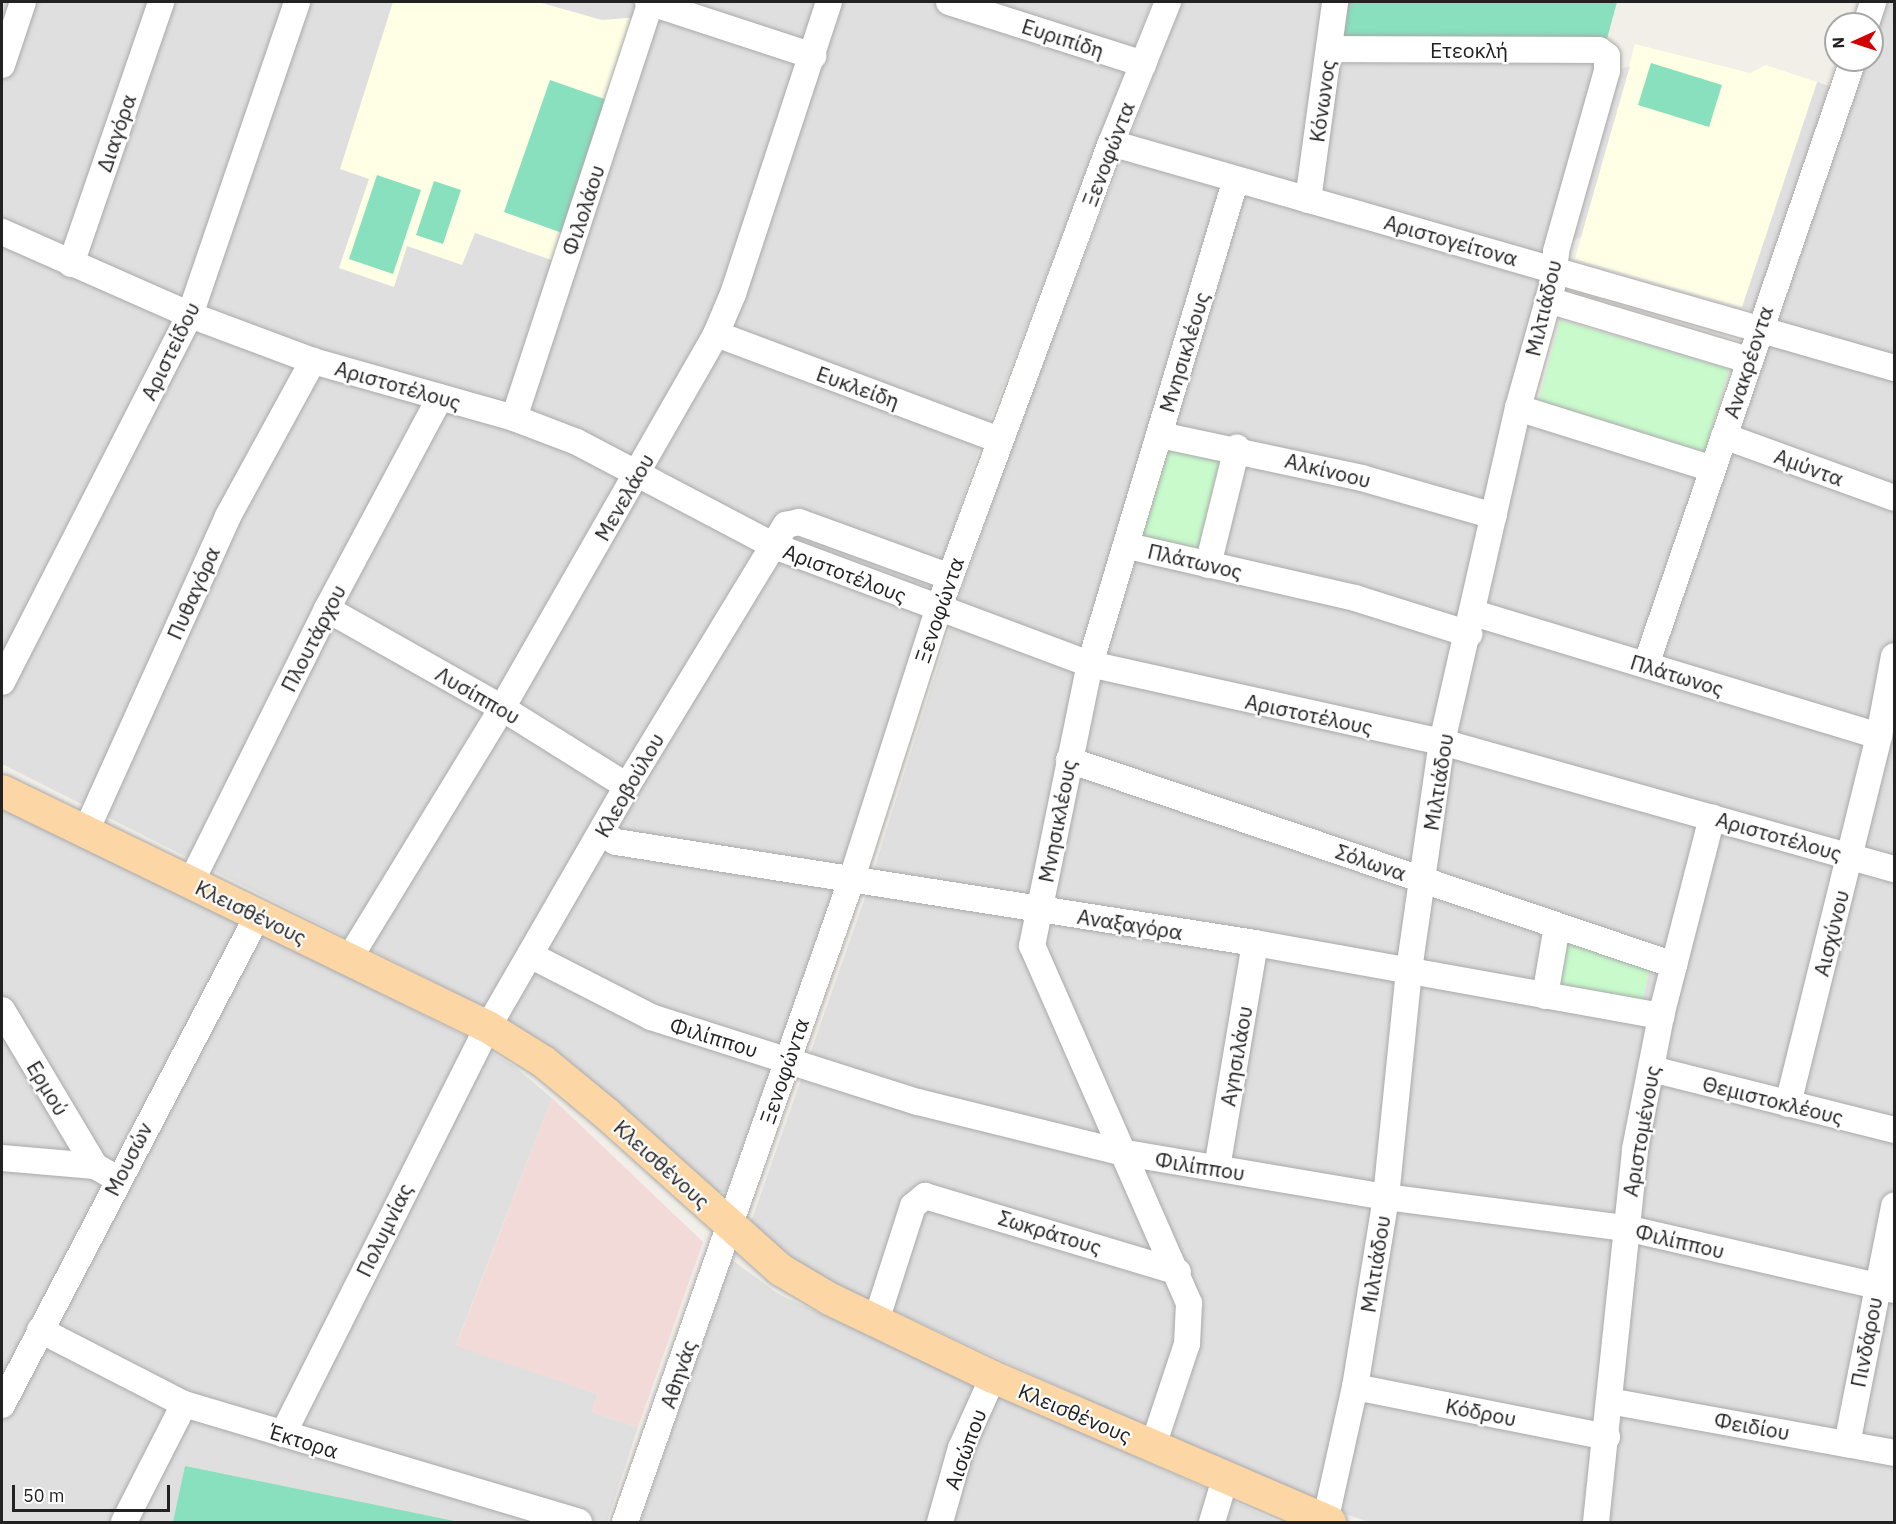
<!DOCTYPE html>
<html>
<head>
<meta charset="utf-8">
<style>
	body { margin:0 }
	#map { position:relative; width:1896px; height:1524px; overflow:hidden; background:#f2efe9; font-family:"IBM Plex Sans",sans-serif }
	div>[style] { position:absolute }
	.residential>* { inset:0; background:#e0dfdf }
	.commercial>* { inset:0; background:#f2dad9 }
	.education>* { inset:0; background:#ffffe5 }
	.park>* { inset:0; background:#c8facc }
	.pitch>* { inset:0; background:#88e0be }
	.parking>* { inset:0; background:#e2e2e2 }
	.roads { filter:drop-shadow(0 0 2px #a9a9a9) drop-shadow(0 0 2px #a9a9a9) }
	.minor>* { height:26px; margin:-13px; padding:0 13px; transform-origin:13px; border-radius:13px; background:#fff }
	.major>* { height:32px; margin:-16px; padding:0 16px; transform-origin:16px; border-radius:16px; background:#fcd6a4 }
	span { translate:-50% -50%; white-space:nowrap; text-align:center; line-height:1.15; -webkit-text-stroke:4.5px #fff; paint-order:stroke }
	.street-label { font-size:21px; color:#222 }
	.frame { position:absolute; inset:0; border:3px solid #222; pointer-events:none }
	.north { position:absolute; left:1824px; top:12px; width:60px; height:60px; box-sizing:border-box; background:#fff; border:2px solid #a7a7a7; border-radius:50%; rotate:267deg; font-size:16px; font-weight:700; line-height:24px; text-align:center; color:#222 }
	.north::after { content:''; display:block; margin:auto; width:21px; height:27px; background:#d40000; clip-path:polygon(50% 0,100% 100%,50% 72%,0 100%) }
	.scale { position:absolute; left:12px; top:1485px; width:158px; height:27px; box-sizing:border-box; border:3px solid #222; border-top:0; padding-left:8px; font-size:18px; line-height:21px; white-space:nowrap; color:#222; -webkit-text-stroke:4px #fff; paint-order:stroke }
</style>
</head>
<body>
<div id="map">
	<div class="residential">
		<div style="clip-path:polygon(2px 2px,1152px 2px,978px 452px,836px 891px,726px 1192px,718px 1192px,602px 1091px,504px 1017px,2px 764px)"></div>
		<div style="clip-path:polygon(1182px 2px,1340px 2px,1605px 46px,1508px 415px,1718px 481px,1770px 316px,1742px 307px,1817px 82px,1832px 87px,1842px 60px,1872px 60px,1872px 24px,1864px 2px,1894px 2px,1894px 1522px,1369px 1522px,1312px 1503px,814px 1274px,750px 1225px,867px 892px,962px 589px,1022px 419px)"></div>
		<div style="clip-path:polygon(2px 803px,469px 1038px,514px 1066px,552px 1098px,456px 1345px,598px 1394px,592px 1412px,638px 1427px,607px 1522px,2px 1522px)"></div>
		<div style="clip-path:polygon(732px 1260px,780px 1295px,1279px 1522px,640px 1522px)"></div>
	</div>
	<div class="commercial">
		<div style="clip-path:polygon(552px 1098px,703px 1242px,638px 1427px,592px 1412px,598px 1394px,456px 1346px)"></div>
	</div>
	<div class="education">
		<div style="clip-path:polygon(393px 2px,538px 2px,602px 20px,639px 17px,560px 263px,475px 233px,462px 265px,407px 246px,394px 287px,339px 268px,369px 179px,340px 169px)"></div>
		<div style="clip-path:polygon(1635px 44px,1750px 73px,1766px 65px,1817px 82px,1742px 307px,1575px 259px)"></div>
	</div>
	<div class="park">
		<div style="clip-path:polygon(1560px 320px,1729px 369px,1704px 455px,1538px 403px)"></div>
		<div style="clip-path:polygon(1168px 446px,1227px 458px,1201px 554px,1140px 538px)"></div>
		<div style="clip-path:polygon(1560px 937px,1650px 968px,1643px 1000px,1552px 986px)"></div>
	</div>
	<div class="pitch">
		<div style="clip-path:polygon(1340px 2px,1617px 2px,1605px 46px,1335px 45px)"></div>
		<div style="clip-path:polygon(1651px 63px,1722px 85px,1709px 127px,1638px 105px)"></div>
		<div style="clip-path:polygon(550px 80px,610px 101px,565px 234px,504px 212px)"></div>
		<div style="clip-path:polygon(377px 175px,421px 190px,393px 274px,349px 259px)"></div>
		<div style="clip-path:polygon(434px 181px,461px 190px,443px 244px,416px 235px)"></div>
		<div style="clip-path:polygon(185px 1466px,459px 1522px,173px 1522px)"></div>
	</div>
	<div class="parking">
		<div style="clip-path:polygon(1630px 66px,1581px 237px,1562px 247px,1612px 72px)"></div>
		<div style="clip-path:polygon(809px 532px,909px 567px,904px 582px,804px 545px)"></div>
	</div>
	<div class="roads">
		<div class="minor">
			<div style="left:648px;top:2px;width:174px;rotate:18.1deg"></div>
			<div style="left:949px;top:2px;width:204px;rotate:17.7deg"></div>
			<div style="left:1866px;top:24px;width:23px;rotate:-72deg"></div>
			<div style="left:2px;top:65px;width:66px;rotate:-71.6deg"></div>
			<div style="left:1111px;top:143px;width:815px;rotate:16.03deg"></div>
			<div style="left:1308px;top:200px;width:200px;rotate:-82.2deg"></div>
			<div style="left:2px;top:232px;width:206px;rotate:23.8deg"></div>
			<div style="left:190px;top:315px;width:131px;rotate:20.5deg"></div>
			<div style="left:313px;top:361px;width:209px;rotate:15.8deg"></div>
			<div style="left:514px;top:418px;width:67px;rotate:20.9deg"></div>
			<div style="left:577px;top:442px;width:223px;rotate:27.8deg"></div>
			<div style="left:774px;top:546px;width:337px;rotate:20.5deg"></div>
			<div style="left:1090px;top:664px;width:361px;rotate:12.5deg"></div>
			<div style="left:1442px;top:742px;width:470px;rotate:15.7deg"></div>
			<div style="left:71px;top:264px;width:277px;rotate:-71deg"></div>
			<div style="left:1548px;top:300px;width:209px;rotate:16.7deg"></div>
			<div style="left:716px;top:334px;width:302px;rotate:20.5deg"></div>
			<div style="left:1518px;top:408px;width:204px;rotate:17.4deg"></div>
			<div style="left:514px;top:418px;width:438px;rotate:-71.8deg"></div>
			<div style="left:1160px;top:435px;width:207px;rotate:12deg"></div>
			<div style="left:1362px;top:478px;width:137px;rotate:16.1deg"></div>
			<div style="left:1724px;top:436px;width:181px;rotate:20deg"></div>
			<div style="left:1128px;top:546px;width:233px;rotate:12.9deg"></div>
			<div style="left:1355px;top:598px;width:120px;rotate:17.5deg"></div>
			<div style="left:1208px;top:565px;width:121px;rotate:-76.1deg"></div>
			<div style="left:327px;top:609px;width:201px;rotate:29.5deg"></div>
			<div style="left:502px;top:708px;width:147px;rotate:32deg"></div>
			<div style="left:1474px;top:613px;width:423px;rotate:16.9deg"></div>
			<div style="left:1646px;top:665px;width:639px;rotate:-71.11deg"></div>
			<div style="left:2px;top:682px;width:412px;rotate:-62.9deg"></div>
			<div style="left:190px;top:315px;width:331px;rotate:-71.1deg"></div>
			<div style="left:1069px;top:760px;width:639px;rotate:18.72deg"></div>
			<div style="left:86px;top:831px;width:346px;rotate:-65.7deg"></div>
			<div style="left:228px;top:516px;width:177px;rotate:-61.3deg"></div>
			<div style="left:601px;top:833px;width:17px;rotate:31deg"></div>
			<div style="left:616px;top:842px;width:647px;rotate:8.98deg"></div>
			<div style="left:1255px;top:943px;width:413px;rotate:10.2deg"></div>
			<div style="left:191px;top:882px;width:305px;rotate:-63.5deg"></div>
			<div style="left:327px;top:609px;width:240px;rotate:-61.9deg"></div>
			<div style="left:530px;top:955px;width:136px;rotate:27.1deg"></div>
			<div style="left:651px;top:1017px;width:280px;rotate:17.7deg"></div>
			<div style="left:918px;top:1102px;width:208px;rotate:13.9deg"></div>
			<div style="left:1120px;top:1152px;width:270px;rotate:9.6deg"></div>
			<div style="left:1386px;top:1197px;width:242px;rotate:7.4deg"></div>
			<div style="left:1626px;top:1228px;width:275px;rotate:13deg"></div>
			<div style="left:349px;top:959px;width:294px;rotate:-58.6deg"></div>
			<div style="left:502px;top:708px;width:431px;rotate:-60.2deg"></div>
			<div style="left:716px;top:334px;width:43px;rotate:-67deg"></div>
			<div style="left:733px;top:294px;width:307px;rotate:-71.8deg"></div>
			<div style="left:1545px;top:996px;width:71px;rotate:-80.3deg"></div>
			<div style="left:2px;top:1010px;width:182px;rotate:59.2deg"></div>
			<div style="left:1652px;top:1069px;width:250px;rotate:14.1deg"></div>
			<div style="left:1788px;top:1104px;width:379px;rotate:-76.1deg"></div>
			<div style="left:1879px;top:736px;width:81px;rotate:-79.4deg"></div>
			<div style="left:2px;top:1158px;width:93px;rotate:4.9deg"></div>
			<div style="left:95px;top:1166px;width:14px;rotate:30deg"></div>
			<div style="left:1217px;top:1168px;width:228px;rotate:-80.4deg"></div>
			<div style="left:876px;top:1321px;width:121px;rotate:-72.2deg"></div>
			<div style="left:913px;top:1206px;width:16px;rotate:-40deg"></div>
			<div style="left:925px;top:1196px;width:264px;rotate:16.7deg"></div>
			<div style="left:40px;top:1330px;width:162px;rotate:27.2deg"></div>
			<div style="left:184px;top:1404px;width:412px;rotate:16.6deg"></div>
			<div style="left:1355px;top:1387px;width:257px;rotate:11.2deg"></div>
			<div style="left:1609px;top:1401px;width:290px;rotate:10.3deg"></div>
			<div style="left:2px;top:1405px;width:553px;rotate:-62.42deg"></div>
			<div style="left:283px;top:1434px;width:456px;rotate:-63.3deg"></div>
			<div style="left:488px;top:1027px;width:278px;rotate:-60deg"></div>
			<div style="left:627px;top:786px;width:306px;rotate:-58.7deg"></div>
			<div style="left:786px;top:525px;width:13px;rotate:-13deg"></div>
			<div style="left:799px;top:522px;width:161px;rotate:20deg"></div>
			<div style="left:1847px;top:1444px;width:243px;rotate:-78.8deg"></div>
			<div style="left:1153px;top:1446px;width:108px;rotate:-71.6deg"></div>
			<div style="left:1187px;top:1344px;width:41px;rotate:-87.2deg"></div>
			<div style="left:1189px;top:1303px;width:390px;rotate:-113.7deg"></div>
			<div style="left:1032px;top:946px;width:288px;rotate:-78.4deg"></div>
			<div style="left:1090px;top:664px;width:506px;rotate:-73.25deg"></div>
			<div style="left:124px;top:1522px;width:132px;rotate:-63deg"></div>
			<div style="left:625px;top:1522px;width:683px;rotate:-70.58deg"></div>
			<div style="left:852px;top:878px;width:281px;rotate:-72.2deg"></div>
			<div style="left:938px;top:610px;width:498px;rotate:-69.7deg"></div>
			<div style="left:1111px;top:143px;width:152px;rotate:-68deg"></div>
			<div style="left:940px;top:1522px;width:77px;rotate:-74.2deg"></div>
			<div style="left:961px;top:1448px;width:78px;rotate:-65.7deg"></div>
			<div style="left:1212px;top:1522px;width:45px;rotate:-73.2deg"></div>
			<div style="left:1325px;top:1522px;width:138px;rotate:-77.5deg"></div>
			<div style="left:1355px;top:1387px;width:193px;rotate:-80.7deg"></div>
			<div style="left:1386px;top:1197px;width:228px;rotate:-84.2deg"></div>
			<div style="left:1409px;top:970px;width:230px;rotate:-81.8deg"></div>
			<div style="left:1442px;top:742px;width:343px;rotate:-77.2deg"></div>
			<div style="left:1518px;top:408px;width:127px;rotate:-74.4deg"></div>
			<div style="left:1552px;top:286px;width:35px;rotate:-83deg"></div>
			<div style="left:1556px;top:251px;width:187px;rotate:-74.2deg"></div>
			<div style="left:1607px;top:71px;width:15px;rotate:-90deg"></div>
			<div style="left:1607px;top:56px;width:10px;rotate:-143deg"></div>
			<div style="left:1599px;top:50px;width:270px;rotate:-179.8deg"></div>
			<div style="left:1596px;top:1522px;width:375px;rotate:-84deg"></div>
			<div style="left:1635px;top:1149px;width:136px;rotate:-78.9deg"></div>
			<div style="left:1661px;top:1016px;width:205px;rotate:-75.6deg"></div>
		</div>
		<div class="major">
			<div style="left:2px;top:791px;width:540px;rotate:25.9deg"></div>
			<div style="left:488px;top:1027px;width:66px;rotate:32deg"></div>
			<div style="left:544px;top:1062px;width:83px;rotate:39.6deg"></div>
			<div style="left:608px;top:1115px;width:232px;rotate:41.9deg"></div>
			<div style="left:781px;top:1270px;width:57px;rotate:30.6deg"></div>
			<div style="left:830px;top:1299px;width:181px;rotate:25.6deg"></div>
			<div style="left:993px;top:1377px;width:367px;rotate:23.3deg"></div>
		</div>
	</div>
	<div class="street-label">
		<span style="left:1063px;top:38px;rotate:18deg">Ευριπίδη</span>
		<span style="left:1469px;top:50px">Ετεοκλή</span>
		<span style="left:1322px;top:101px;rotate:-82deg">Κόνωνος</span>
		<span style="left:116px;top:133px;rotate:-71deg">Διαγόρα</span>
		<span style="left:1108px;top:154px;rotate:-69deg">Ξενοφώντα</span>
		<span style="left:583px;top:210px;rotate:-72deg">Φιλολάου</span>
		<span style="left:1451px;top:240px;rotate:16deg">Αριστογείτονα</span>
		<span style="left:1543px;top:308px;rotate:-77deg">Μιλτιάδου</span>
		<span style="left:170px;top:351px;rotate:-64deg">Αριστείδου</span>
		<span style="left:1184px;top:352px;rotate:-73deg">Μνησικλέους</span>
		<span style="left:1748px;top:362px;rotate:-72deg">Ανακρέοντα</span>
		<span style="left:398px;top:385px;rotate:16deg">Αριστοτέλους</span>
		<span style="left:858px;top:387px;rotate:20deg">Ευκλείδη</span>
		<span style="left:1809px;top:467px;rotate:20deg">Αμύντα</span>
		<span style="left:1328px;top:470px;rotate:14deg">Αλκίνοου</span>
		<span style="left:624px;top:497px;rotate:-60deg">Μενελάου</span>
		<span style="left:1195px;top:561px;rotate:13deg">Πλάτωνος</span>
		<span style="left:845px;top:573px;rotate:21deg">Αριστοτέλους</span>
		<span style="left:193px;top:593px;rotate:-66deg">Πυθαγόρα</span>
		<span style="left:939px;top:610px;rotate:-71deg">Ξενοφώντα</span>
		<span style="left:313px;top:638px;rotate:-63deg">Πλουτάρχου</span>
		<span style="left:1677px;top:675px;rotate:17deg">Πλάτωνος</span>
		<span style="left:478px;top:695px;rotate:30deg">Λυσίππου</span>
		<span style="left:1309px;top:714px;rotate:12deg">Αριστοτέλους</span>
		<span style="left:1438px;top:782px;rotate:-81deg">Μιλτιάδου</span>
		<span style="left:629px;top:785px;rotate:-60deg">Κλεοβούλου</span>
		<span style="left:1057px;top:821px;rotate:-79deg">Μνησικλέους</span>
		<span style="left:1779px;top:836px;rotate:16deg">Αριστοτέλους</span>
		<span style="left:1371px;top:862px;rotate:19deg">Σόλωνα</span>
		<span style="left:251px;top:912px;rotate:26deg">Κλεισθένους</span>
		<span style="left:1130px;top:924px;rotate:9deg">Αναξαγόρα</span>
		<span style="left:1831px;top:933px;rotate:-76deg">Αισχύνου</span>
		<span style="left:714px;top:1037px;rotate:17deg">Φιλίππου</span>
		<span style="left:1236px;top:1056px;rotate:-80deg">Αγησιλάου</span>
		<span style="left:784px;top:1071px;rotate:-71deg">Ξενοφώντα</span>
		<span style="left:48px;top:1088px;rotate:59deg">Ερμού</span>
		<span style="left:1773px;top:1100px;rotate:14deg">Θεμιστοκλέους</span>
		<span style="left:1641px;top:1131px;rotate:-80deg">Αριστομένους</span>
		<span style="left:128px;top:1159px;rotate:-63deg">Μουσών</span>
		<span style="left:662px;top:1164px;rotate:42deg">Κλεισθένους</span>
		<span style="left:1200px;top:1166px;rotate:9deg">Φιλίππου</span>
		<span style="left:384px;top:1230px;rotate:-64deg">Πολυμνίας</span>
		<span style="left:1050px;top:1232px;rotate:17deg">Σωκράτους</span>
		<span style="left:1680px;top:1241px;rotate:13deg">Φιλίππου</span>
		<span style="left:1375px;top:1264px;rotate:-81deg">Μιλτιάδου</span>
		<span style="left:1866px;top:1342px;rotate:-79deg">Πινδάρου</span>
		<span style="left:678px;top:1374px;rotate:-71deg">Αθηνάς</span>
		<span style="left:1481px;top:1412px;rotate:11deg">Κόδρου</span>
		<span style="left:1075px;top:1413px;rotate:23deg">Κλεισθένους</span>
		<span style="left:1752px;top:1426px;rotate:10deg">Φειδίου</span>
		<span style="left:304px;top:1441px;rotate:17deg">Έκτορα</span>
		<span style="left:965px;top:1449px;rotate:-70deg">Αισώπου</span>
	</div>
	<div class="frame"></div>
	<div class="north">N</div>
	<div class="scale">50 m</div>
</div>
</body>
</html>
